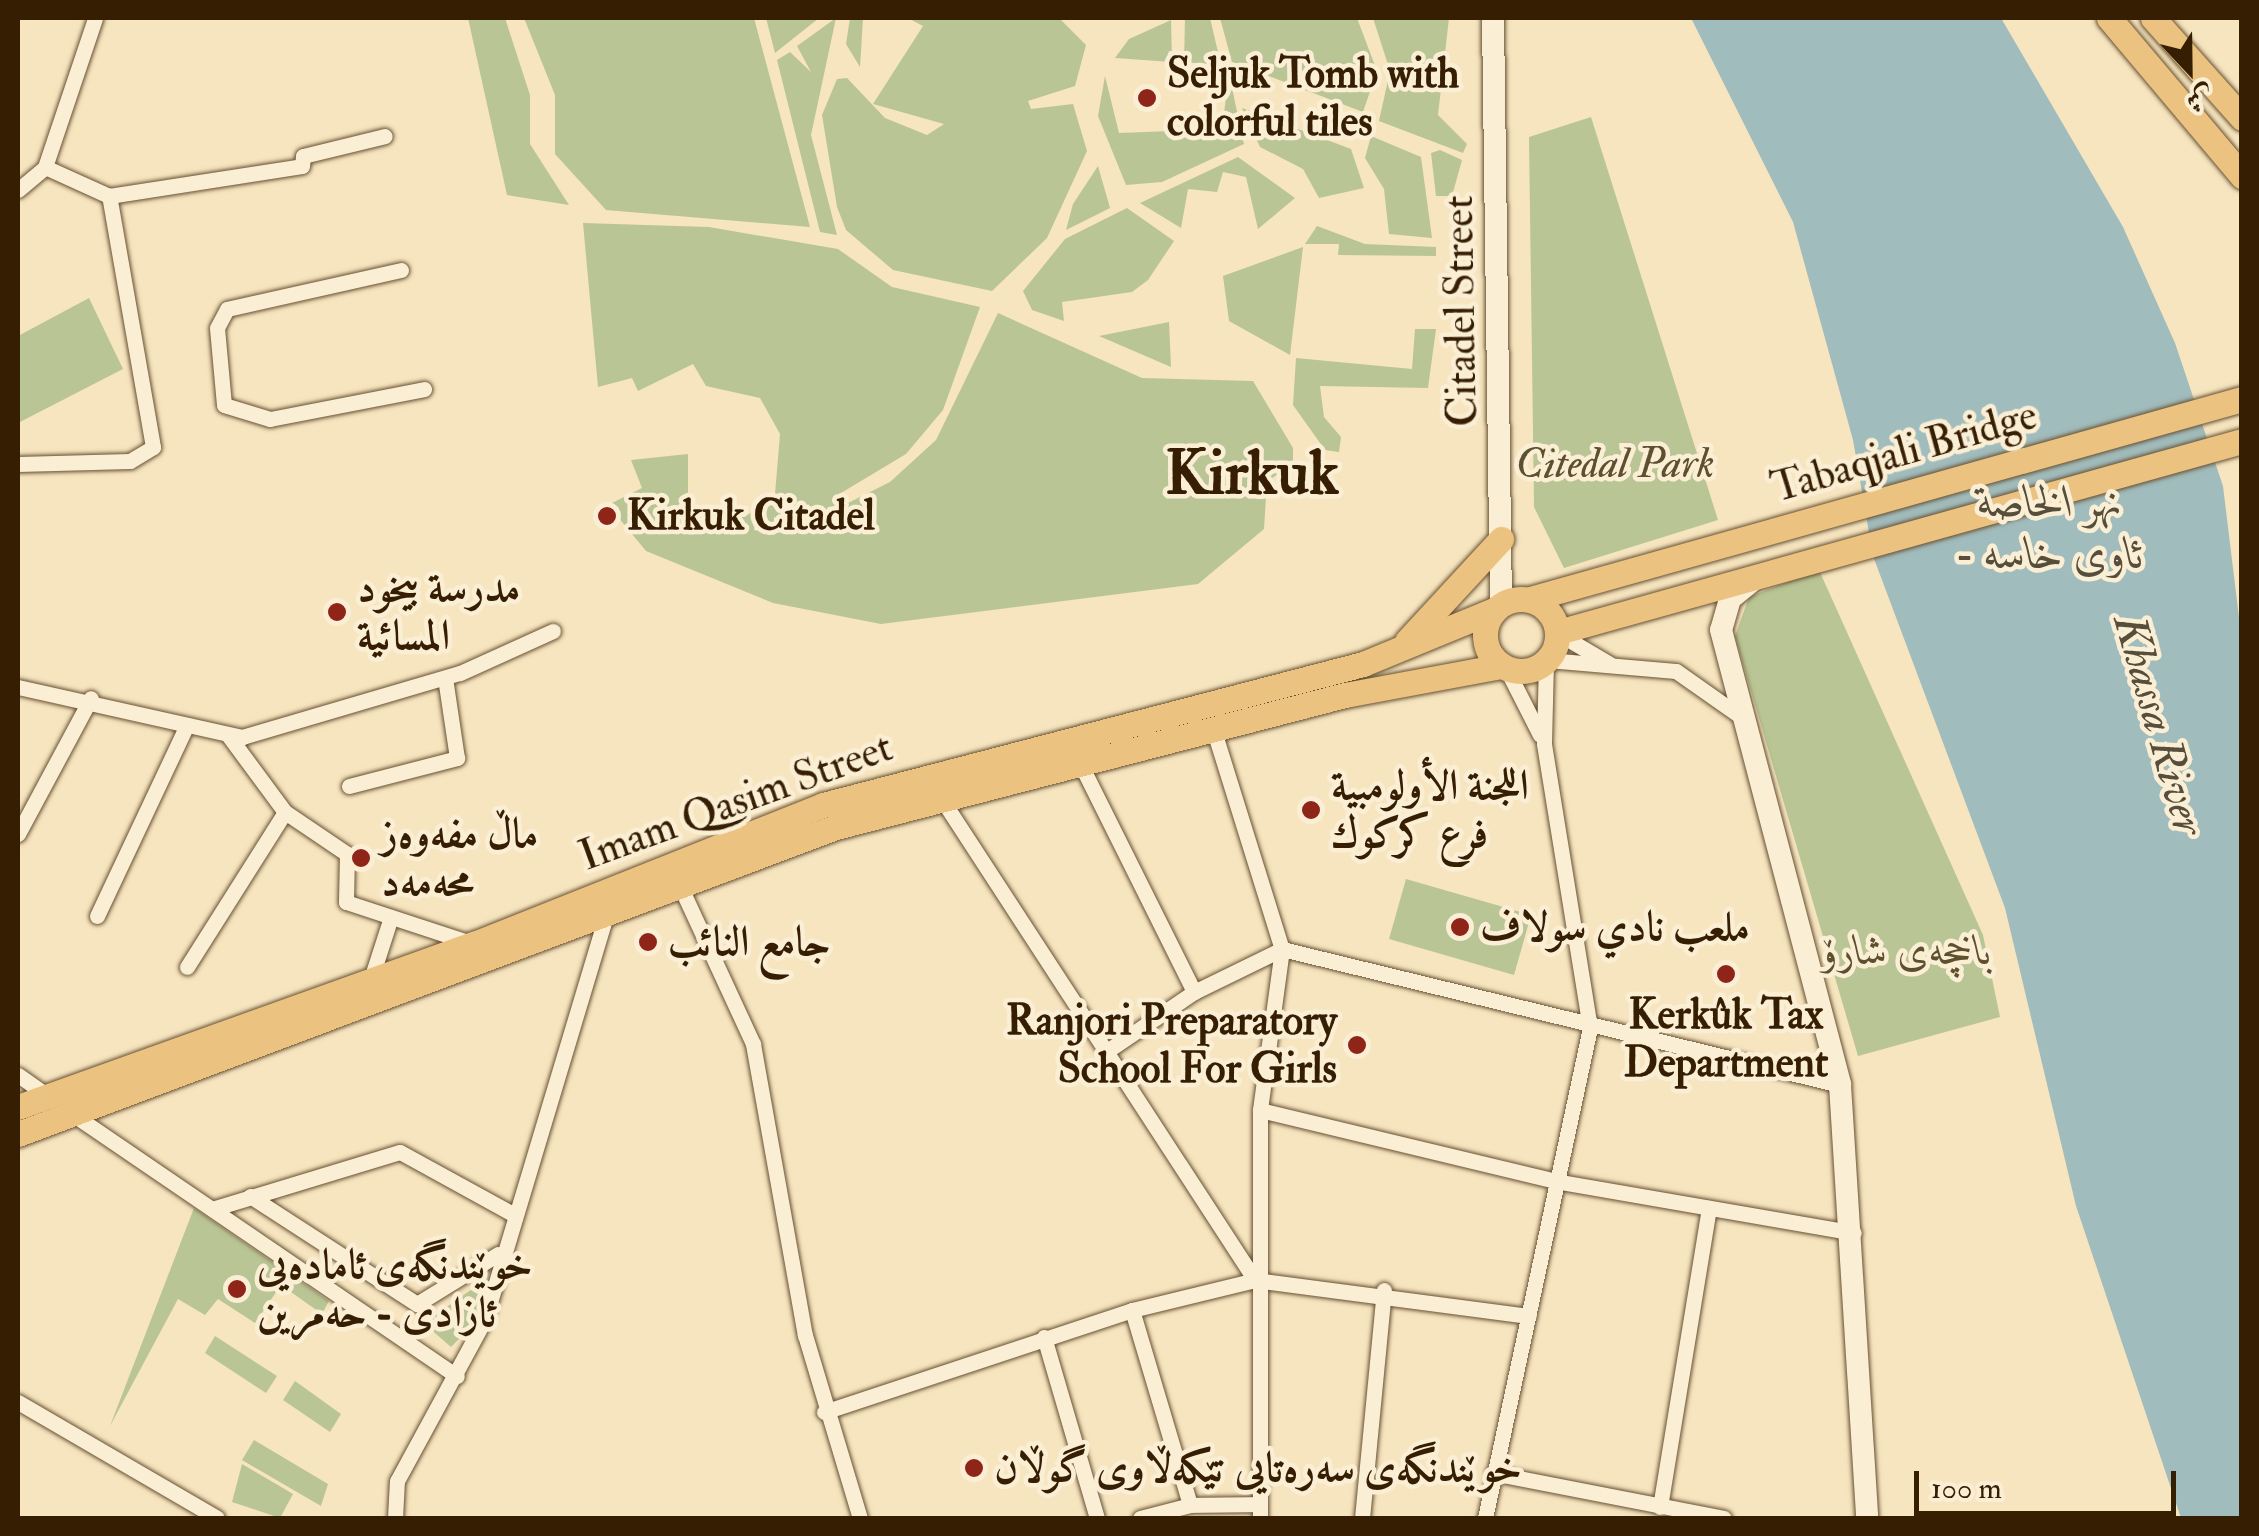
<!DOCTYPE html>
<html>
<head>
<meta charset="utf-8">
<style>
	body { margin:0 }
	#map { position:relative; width:2259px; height:1536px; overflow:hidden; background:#f7e5bf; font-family:"IM FELL Double Pica",Amiri,serif }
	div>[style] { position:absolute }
	.green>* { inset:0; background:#b9c595 }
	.water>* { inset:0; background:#a1bcbc }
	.roads { filter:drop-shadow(0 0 2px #665032) drop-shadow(0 0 2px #665032) }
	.street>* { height:15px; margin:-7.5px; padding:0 7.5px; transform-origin:7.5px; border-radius:7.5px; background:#faeed5 }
	.secondary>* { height:22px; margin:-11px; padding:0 11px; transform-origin:11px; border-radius:11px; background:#faeed5 }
	.primary>* { height:25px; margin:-12.5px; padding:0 12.5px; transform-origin:12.5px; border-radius:12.5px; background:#ecc280 }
	.primary>.ring { margin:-12.5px; padding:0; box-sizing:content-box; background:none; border:25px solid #ecc280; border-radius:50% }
	.dots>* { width:28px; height:28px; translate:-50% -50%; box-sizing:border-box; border:5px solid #faeed5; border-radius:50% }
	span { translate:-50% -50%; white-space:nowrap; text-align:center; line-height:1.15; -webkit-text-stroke:9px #faeed5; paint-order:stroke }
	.poi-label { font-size:42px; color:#361e03; font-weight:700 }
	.left { translate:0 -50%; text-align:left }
	.right { translate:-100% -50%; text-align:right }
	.street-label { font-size:42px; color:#361e03 }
	.park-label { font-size:42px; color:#5d502f; font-style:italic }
	.water-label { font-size:45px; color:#564d3a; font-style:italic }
	.town-label { font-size:62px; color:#361e03; font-weight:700 }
	.frame { position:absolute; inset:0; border:20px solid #361e03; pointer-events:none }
	.north { position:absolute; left:2139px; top:20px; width:100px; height:100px; -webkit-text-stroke:8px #faeed5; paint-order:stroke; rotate:158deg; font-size:28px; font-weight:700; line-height:40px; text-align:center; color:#361e03 }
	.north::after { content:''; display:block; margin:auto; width:35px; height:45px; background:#361e03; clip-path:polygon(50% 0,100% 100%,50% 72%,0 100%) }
	.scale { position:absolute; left:1914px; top:1471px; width:262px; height:45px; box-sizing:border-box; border:5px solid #361e03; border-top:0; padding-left:12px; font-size:30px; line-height:35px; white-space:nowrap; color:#361e03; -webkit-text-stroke:8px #faeed5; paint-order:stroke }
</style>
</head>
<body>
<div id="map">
	<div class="green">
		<div style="clip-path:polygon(468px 18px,505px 18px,530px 95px,530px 144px,569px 205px,507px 195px)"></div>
		<div style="clip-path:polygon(524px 18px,754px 18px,810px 227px,606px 210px,555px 154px,555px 95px)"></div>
		<div style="clip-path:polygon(766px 18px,819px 18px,775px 53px)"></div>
		<div style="clip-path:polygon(836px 18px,811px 135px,837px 235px,820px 232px,777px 60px,790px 52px,811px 72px,797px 46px)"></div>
		<div style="clip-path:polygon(850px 18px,863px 18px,860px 67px,846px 44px)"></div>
		<div style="clip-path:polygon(908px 18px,1059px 18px,1086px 45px,1075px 86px,1028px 101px,1031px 109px,1073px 104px,1087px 151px,1047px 238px,992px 291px,893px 270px,846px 230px,837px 207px,822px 115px,837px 79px,847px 78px,885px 118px,927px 135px,944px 124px,873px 104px,923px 26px)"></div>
		<div style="clip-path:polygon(1185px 18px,1210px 18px,1221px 65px,1184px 62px)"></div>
		<div style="clip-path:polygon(1220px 18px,1357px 18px,1377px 71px,1363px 112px,1232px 62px)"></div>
		<div style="clip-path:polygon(1373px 18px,1449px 18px,1438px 115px,1467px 144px,1463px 153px,1379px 121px,1390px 71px)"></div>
		<div style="clip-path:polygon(1171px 20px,1172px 62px,1115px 58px,1129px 39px)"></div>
		<div style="clip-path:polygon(1229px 74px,1244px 144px,1162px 182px,1126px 185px,1098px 116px,1105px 76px,1119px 133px,1222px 129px)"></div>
		<div style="clip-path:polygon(1242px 108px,1351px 149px,1364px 188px,1319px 198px,1303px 169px,1260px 147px)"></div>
		<div style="clip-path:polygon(1591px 117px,1718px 520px,1564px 568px,1534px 507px,1529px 137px)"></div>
		<div style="clip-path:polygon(1371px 136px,1421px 157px,1432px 238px,1389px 234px,1384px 189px,1365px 158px)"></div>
		<div style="clip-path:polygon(1440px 150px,1462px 160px,1452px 196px,1436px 196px,1431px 153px)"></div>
		<div style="clip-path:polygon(1238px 157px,1295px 198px,1258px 229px,1246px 177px,1223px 172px,1217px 192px,1188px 189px,1181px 228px,1140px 203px)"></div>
		<div style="clip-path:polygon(1098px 166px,1110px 208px,1066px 230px,1073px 204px)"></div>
		<div style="clip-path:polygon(1127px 208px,1174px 241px,1148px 280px,1132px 292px,1062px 302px,1064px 321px,1032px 310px,1023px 291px,1065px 239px)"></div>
		<div style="clip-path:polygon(583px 223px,709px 227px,838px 249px,892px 287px,980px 307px,943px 410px,906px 454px,836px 496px,836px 509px,890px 482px,936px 440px,998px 313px,1142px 378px,1253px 381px,1293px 448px,1293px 465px,1267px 481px,1264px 529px,1198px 584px,881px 624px,773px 603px,646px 551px,608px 505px,642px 488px,631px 460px,688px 454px,688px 514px,745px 517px,775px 494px,780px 434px,760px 398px,706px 386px,693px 364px,638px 391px,632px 378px,598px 387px)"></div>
		<div style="clip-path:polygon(1317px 226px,1365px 244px,1436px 247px,1436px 256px,1338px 255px,1339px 244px,1305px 244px)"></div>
		<div style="clip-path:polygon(1303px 247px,1290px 355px,1229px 321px,1223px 276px)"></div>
		<div style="clip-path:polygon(89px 298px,123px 369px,18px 423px,18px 336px)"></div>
		<div style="clip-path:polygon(1169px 322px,1171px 367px,1099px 336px)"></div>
		<div style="clip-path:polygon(1415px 329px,1436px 329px,1428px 388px,1320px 386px,1324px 417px,1341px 437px,1339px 452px,1325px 450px,1293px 405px,1296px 358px,1412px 369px)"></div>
		<div style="clip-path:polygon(1819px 570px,1983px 935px,2000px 1017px,1858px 1056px,1735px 636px,1749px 597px)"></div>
		<div style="clip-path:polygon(1406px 879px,1531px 915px,1514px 975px,1389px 939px)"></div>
		<div style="clip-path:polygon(194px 1208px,329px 1301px,322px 1314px,281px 1285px,255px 1323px,218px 1299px,205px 1315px,178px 1299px,110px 1426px)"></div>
		<div style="clip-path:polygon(482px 1282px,472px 1326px,451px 1347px,428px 1327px,431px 1318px)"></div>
		<div style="clip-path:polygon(215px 1336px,277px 1376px,266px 1393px,205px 1353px)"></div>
		<div style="clip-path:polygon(295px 1381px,341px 1414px,330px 1432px,283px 1400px)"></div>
		<div style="clip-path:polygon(254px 1440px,328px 1484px,321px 1506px,242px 1460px)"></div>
		<div style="clip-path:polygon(242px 1464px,293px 1494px,280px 1518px,232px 1502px)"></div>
	</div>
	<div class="water">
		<div style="clip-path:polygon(1691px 18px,2001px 18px,2123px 227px,2175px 343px,2223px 486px,2241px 634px,2241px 1518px,2181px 1518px,2076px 1206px,2005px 908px,1873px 556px,1853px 440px,1793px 222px)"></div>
	</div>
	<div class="roads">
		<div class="street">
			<div style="left:45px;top:167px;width:70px;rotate:24.4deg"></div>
			<div style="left:109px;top:196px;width:195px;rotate:-8.8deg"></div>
			<div style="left:302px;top:166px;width:10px;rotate:-84deg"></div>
			<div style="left:303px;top:156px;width:84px;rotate:-13.7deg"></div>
			<div style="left:18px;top:190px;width:35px;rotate:-40deg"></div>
			<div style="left:45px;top:167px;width:157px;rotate:-71.4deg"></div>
			<div style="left:401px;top:270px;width:178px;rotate:167.4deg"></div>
			<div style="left:227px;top:309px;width:21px;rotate:118deg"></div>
			<div style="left:217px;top:328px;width:77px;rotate:84.8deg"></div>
			<div style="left:224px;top:405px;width:48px;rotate:16.9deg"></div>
			<div style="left:270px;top:419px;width:157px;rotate:-11deg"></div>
			<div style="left:18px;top:464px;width:112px;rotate:-1.5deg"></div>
			<div style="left:130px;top:461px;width:27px;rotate:-31deg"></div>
			<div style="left:153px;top:447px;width:255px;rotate:-99.9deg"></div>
			<div style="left:1559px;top:634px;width:59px;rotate:30.5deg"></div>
			<div style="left:1548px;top:660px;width:128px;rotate:4.9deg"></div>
			<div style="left:1676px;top:671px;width:78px;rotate:35.1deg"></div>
			<div style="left:1506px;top:668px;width:75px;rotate:63.1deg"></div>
			<div style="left:18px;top:687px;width:230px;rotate:12.6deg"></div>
			<div style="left:242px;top:737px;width:227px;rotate:-16.4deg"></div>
			<div style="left:460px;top:673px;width:102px;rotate:-24.3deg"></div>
			<div style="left:1213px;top:728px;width:232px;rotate:72.7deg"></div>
			<div style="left:1282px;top:949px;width:162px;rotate:97.8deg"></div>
			<div style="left:1260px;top:1110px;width:408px;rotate:90deg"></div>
			<div style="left:228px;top:735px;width:96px;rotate:53.5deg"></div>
			<div style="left:285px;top:812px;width:75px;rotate:34.1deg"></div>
			<div style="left:347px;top:854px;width:48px;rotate:91.2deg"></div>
			<div style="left:346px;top:902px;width:135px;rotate:18.2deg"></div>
			<div style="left:1080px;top:763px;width:256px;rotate:63.5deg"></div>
			<div style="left:349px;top:786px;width:112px;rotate:-14.5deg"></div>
			<div style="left:457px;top:758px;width:81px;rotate:-98.5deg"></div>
			<div style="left:941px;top:798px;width:575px;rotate:56.92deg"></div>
			<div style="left:18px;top:834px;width:154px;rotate:-61.8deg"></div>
			<div style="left:681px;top:888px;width:172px;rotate:65.2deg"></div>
			<div style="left:753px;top:1044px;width:296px;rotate:79.9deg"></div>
			<div style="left:805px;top:1335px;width:191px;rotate:73.3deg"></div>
			<div style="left:97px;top:916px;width:211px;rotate:-64.8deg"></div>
			<div style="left:187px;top:967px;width:183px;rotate:-57.7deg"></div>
			<div style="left:370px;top:982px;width:68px;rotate:-72.1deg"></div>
			<div style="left:1107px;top:1051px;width:105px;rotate:-34.1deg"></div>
			<div style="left:1194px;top:992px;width:98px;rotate:-26deg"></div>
			<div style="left:1282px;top:949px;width:574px;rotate:13.7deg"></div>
			<div style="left:18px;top:1075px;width:37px;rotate:35deg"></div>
			<div style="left:1260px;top:1110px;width:309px;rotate:13.5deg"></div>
			<div style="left:1560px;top:1182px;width:298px;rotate:9.8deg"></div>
			<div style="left:71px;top:1113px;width:467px;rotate:34.3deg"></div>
			<div style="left:250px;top:1196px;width:199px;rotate:32.9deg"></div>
			<div style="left:417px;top:1304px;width:95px;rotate:-31.7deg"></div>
			<div style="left:212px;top:1209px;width:196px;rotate:-16.9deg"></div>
			<div style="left:400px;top:1152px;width:129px;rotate:28.8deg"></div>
			<div style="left:1132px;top:1310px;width:203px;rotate:73.4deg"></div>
			<div style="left:1044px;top:1337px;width:189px;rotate:73.7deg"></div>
			<div style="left:18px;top:1402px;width:230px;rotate:30.2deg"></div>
			<div style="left:824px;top:1412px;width:324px;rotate:-18.3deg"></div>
			<div style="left:1132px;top:1310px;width:127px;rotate:-13.7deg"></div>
			<div style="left:1255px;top:1280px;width:276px;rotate:7.5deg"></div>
			<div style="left:1493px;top:1473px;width:235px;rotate:11deg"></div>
			<div style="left:1660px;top:1507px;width:303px;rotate:-80.7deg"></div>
			<div style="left:395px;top:1518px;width:37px;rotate:-87deg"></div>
			<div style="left:397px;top:1481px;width:184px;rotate:-61.5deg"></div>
			<div style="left:485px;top:1319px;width:421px;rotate:-73.3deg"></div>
			<div style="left:1140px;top:1518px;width:52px;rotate:-14.6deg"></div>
			<div style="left:1190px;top:1505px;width:70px;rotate:-0.8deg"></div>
			<div style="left:1362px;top:1518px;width:229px;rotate:-84.5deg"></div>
			<div style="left:1485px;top:1518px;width:501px;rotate:-77.91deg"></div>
			<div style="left:1590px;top:1028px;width:289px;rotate:-99.2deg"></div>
			<div style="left:1544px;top:743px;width:82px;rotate:-88.6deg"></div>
		</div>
		<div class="secondary">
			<div style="left:1493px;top:18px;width:586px;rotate:89.22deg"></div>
			<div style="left:1757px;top:577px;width:35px;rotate:141deg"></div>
			<div style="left:1730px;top:599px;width:32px;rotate:106deg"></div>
			<div style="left:1721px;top:630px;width:470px;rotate:75.3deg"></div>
			<div style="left:1840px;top:1085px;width:434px;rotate:86.4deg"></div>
		</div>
		<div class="primary">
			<div style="left:2109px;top:18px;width:207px;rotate:49.9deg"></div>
			<div style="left:2153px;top:18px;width:134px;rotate:48.3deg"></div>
			<div class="ring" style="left:1485px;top:599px;width:47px;height:47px"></div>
			<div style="left:1530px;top:599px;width:740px;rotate:-15.69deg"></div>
			<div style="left:1558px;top:632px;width:710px;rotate:-15.6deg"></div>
			<div style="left:1407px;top:641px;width:139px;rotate:-47.3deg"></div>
			<div style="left:18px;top:1107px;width:484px;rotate:-19.7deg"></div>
			<div style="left:474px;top:944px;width:376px;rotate:-21.7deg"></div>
			<div style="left:823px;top:805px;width:558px;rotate:-14.63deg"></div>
			<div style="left:1363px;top:664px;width:142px;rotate:-22.4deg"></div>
			<div style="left:18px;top:1134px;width:874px;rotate:-20.57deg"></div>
			<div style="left:836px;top:827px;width:526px;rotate:-14.54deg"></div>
			<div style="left:1345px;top:695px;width:160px;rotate:-10.5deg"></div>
		</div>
	</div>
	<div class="dots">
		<div style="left:1147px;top:98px;background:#8f2418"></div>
		<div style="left:607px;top:516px;background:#8f2418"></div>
		<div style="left:337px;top:612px;background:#8f2418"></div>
		<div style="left:1311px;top:810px;background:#8f2418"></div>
		<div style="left:361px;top:858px;background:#8f2418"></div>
		<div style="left:1460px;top:927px;background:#8f2418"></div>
		<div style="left:648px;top:942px;background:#8f2418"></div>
		<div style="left:1726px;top:974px;background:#8f2418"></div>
		<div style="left:1357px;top:1045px;background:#8f2418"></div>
		<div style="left:237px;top:1289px;background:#8f2418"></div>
		<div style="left:974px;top:1468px;background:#8f2418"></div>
	</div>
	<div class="poi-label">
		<span class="left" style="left:1167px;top:98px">Seljuk Tomb with<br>colorful tiles</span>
		<span class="left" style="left:627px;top:516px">Kirkuk Citadel</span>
		<span class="left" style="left:357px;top:612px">مدرسة بيخود<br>المسائية</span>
		<span class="left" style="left:1331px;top:810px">اللجنة الأولومبية<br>فرع كركوك</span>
		<span class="left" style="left:381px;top:858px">ماڵ مفەوەز<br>محەمەد</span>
		<span class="left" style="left:1480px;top:927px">ملعب نادي سولاف</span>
		<span class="left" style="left:668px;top:942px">جامع النائب</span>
		<span style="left:1726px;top:1039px">Kerkûk Tax<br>Department</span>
		<span class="right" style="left:1337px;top:1045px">Ranjori Preparatory<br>School For Girls</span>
		<span class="left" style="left:257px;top:1289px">خوێندنگەی ئامادەیی<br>ئازادی - حەمرین</span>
		<span class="left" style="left:994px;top:1468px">خوێندنگەی سەرەتایی تێکەڵاوی گوڵان</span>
	</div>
	<div class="street-label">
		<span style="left:1461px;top:311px;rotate:-91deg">Citadel Street</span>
		<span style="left:1904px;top:452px;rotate:-16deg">Tabaqjali Bridge</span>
		<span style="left:736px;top:802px;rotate:-20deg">Imam Qasim Street</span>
	</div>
	<div class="park-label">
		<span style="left:1615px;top:464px">Citedal Park</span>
		<span style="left:1907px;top:951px">باخچەی شارۆ</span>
	</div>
	<div class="water-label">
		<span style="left:2050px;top:529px">نهر الخاصة<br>- ئاوی خاسە</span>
		<span style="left:2158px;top:725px;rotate:74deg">Khassa River</span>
	</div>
	<div class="town-label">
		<span style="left:1252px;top:474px">Kirkuk</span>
	</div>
	<div class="frame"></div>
	<div class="north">ش</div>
	<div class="scale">100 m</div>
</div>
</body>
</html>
